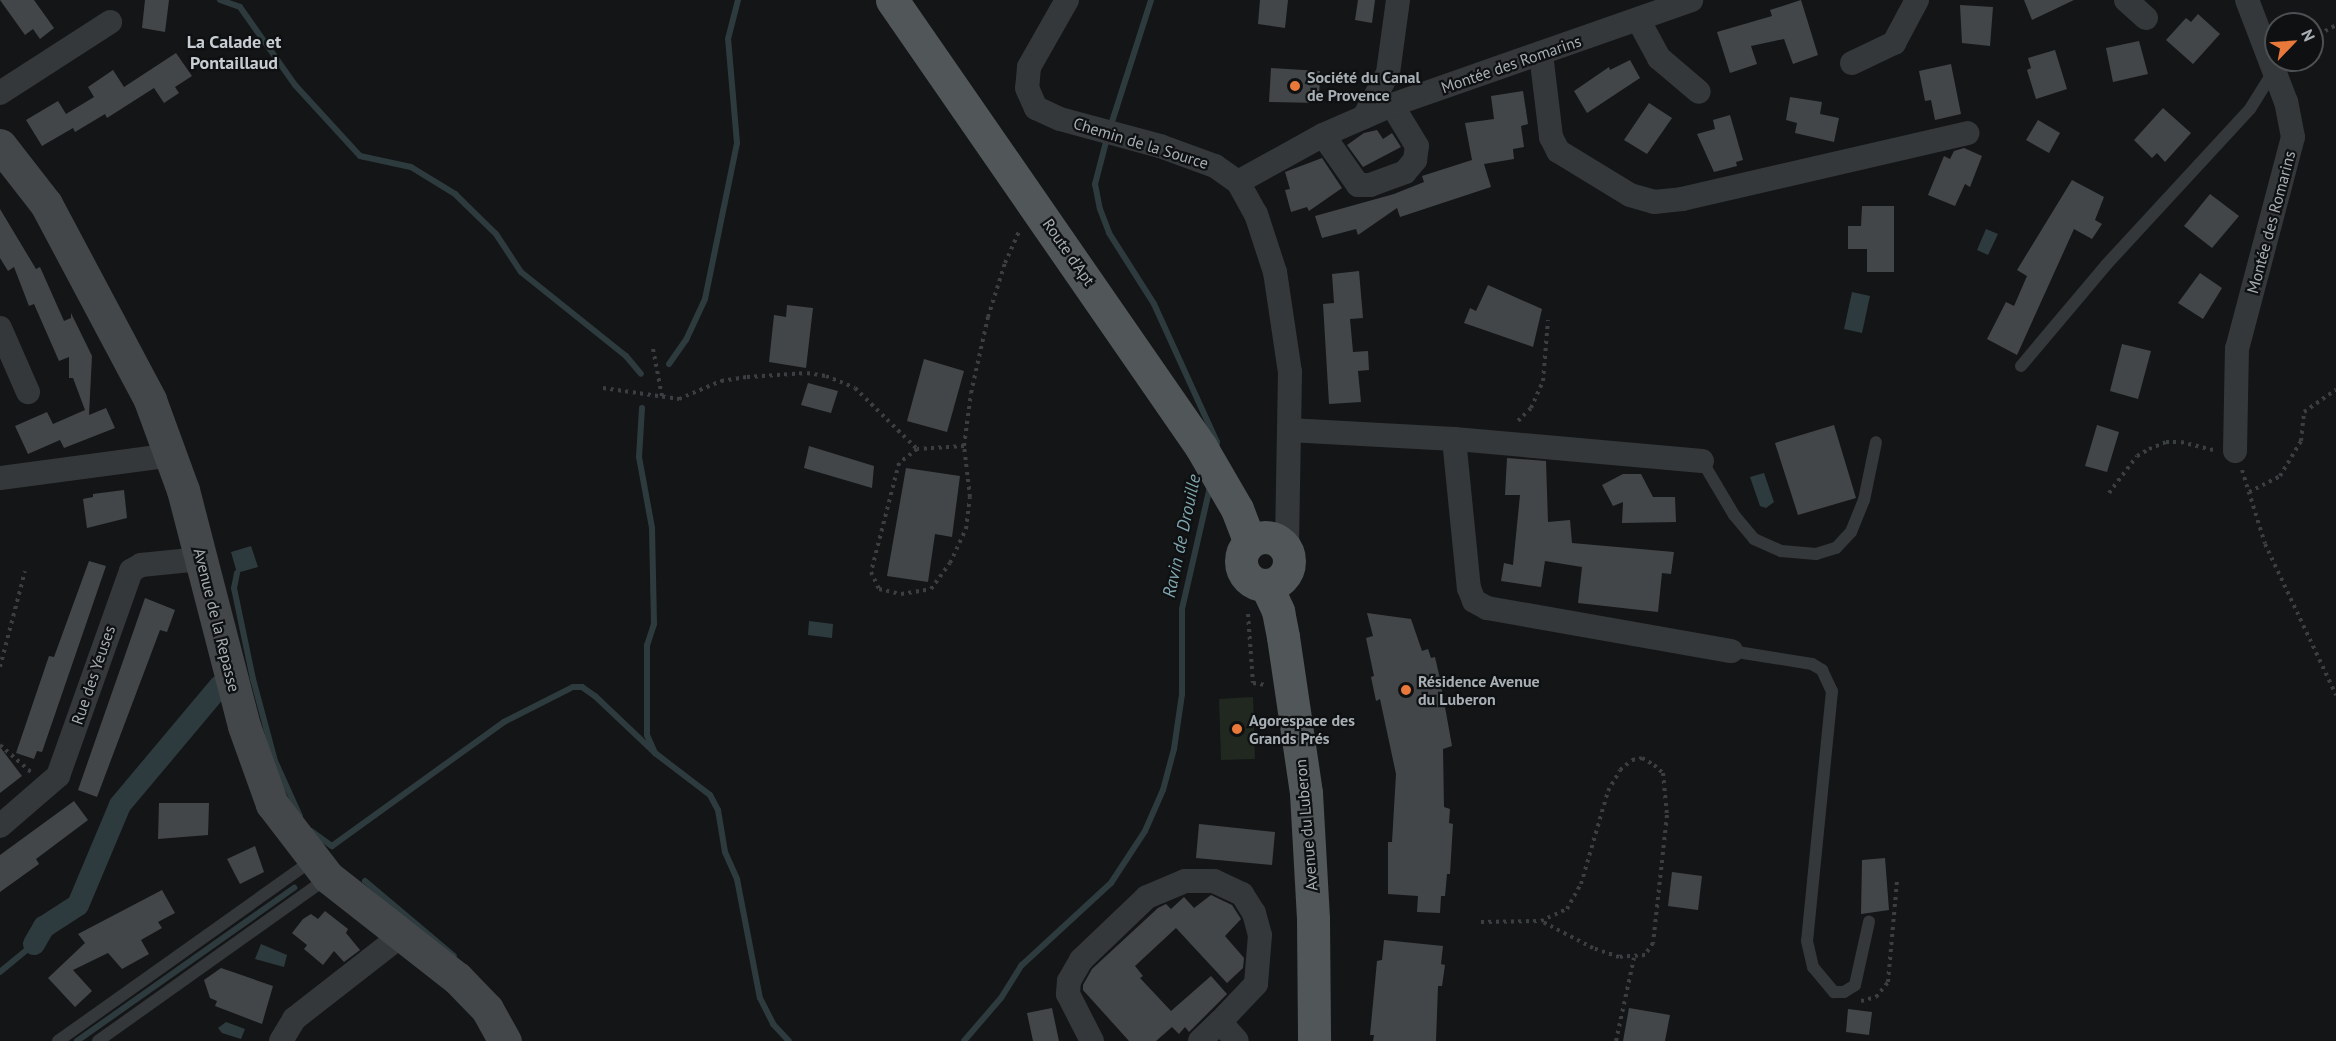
<!DOCTYPE html>
<html>
<head>
<meta charset="utf-8">
<style>
	body { margin:0 }
	#map { position:relative; width:2336px; height:1041px; overflow:hidden; background:#141516; font-family:"PT Sans",sans-serif }
	div>[style] { position:absolute }
	.green>* { inset:0; background:#212820 }
	.water>* { inset:0; background:#2e3b3e }
	.stream>* { height:6px; margin:-3px; padding:0 3px; transform-origin:3px; border-radius:3px; background:#2e3b3e }
	.canal>* { height:22px; margin:-11px; padding:0 11px; transform-origin:11px; border-radius:11px; background:#2e3b3e }
	.building>* { inset:0; background:#434649 }
	.path>* { height:4px; margin-top:-2px; transform-origin:0; background:repeating-linear-gradient(90deg,#3b3f41 0 3px,transparent 0 7.5px) }
	.lane>* { height:12px; margin:-6px; padding:0 6px; transform-origin:6px; border-radius:6px; background:#35383a }
	.street>* { height:24px; margin:-12px; padding:0 12px; transform-origin:12px; border-radius:12px; background:#35383a }
	.secondary>* { height:33px; margin:-16.5px; padding:0 16.5px; transform-origin:16.5px; border-radius:16.5px; background:#43474a }
	.primary>* { height:33px; margin:-16.5px; padding:0 16.5px; transform-origin:16.5px; border-radius:16.5px; background:#515659 }
	.primary>.ring { margin:-16.5px; padding:0; box-sizing:content-box; background:none; border:33px solid #515659; border-radius:50% }
	.dots>* { width:16px; height:16px; translate:-50% -50%; box-sizing:border-box; border:3px solid #0f1011; border-radius:50% }
	span { translate:-50% -50%; white-space:nowrap; text-align:center; line-height:1.15; -webkit-text-stroke:4.5px #0f1011; paint-order:stroke }
	.street-label { font-size:16px; color:#a7afb5 }
	.poi-label { font-size:16px; color:#a7afb5; font-weight:700 }
	.left { translate:0 -50%; text-align:left }
	.neighbourhood-label { font-size:18px; color:#c7cdd2; font-weight:700 }
	.water-label { font-size:18px; color:#7fa7af; font-style:italic }
	.north { position:absolute; left:2264px; top:12px; width:60px; height:60px; box-sizing:border-box; background:#0f1011; border:2px solid #4c5053; border-radius:50%; rotate:65deg; font-size:16px; font-weight:700; line-height:24px; text-align:center; color:#a7afb5 }
	.north::after { content:''; display:block; margin:auto; width:21px; height:27px; background:#e8793a; clip-path:polygon(50% 0,100% 100%,50% 72%,0 100%) }
</style>
</head>
<body>
<div id="map">
	<div class="green">
		<div style="clip-path:polygon(1253px 697px,1255px 759px,1221px 760px,1219px 699px)"></div>
	</div>
	<div class="water">
		<div style="clip-path:polygon(1986px 229px,1998px 234px,1988px 255px,1977px 250px)"></div>
		<div style="clip-path:polygon(1852px 292px,1870px 296px,1862px 333px,1844px 329px)"></div>
		<div style="clip-path:polygon(1764px 473px,1774px 502px,1766px 508px,1760px 506px,1750px 477px)"></div>
		<div style="clip-path:polygon(251px 546px,258px 567px,237px 573px,231px 552px)"></div>
		<div style="clip-path:polygon(809px 621px,833px 624px,832px 638px,808px 635px)"></div>
		<div style="clip-path:polygon(261px 944px,287px 955px,284px 967px,255px 959px)"></div>
		<div style="clip-path:polygon(226px 1022px,245px 1029px,241px 1039px,222px 1033px,218px 1028px)"></div>
	</div>
	<div class="stream">
		<div style="left:220px;top:0;width:21px;rotate:19deg"></div>
		<div style="left:240px;top:7px;width:95px;rotate:54.8deg"></div>
		<div style="left:295px;top:85px;width:96px;rotate:47.5deg"></div>
		<div style="left:360px;top:156px;width:52px;rotate:12.2deg"></div>
		<div style="left:411px;top:167px;width:52px;rotate:31.5deg"></div>
		<div style="left:455px;top:194px;width:57px;rotate:44.3deg"></div>
		<div style="left:496px;top:234px;width:45px;rotate:56.7deg"></div>
		<div style="left:521px;top:272px;width:134px;rotate:38.7deg"></div>
		<div style="left:626px;top:356px;width:23px;rotate:50deg"></div>
		<div style="left:1110px;top:128px;width:134px;rotate:-72.2deg"></div>
		<div style="left:1107px;top:138px;width:48px;rotate:104.6deg"></div>
		<div style="left:1095px;top:184px;width:25px;rotate:79deg"></div>
		<div style="left:1100px;top:209px;width:26px;rotate:69deg"></div>
		<div style="left:1109px;top:233px;width:84px;rotate:57.6deg"></div>
		<div style="left:1154px;top:304px;width:152px;rotate:65.5deg"></div>
		<div style="left:1217px;top:442px;width:6px;rotate:99deg"></div>
		<div style="left:669px;top:364px;width:29px;rotate:-55deg"></div>
		<div style="left:686px;top:340px;width:45px;rotate:-65.1deg"></div>
		<div style="left:705px;top:299px;width:159px;rotate:-78.4deg"></div>
		<div style="left:737px;top:143px;width:104px;rotate:-94.9deg"></div>
		<div style="left:728px;top:39px;width:40px;rotate:-75.6deg"></div>
		<div style="left:642px;top:408px;width:49px;rotate:93.5deg"></div>
		<div style="left:639px;top:457px;width:72px;rotate:79.6deg"></div>
		<div style="left:652px;top:528px;width:96px;rotate:88.8deg"></div>
		<div style="left:654px;top:624px;width:22px;rotate:108deg"></div>
		<div style="left:647px;top:645px;width:90px;rotate:90deg"></div>
		<div style="left:647px;top:735px;width:20px;rotate:66deg"></div>
		<div style="left:655px;top:753px;width:69px;rotate:37.4deg"></div>
		<div style="left:710px;top:795px;width:17px;rotate:62deg"></div>
		<div style="left:718px;top:810px;width:43px;rotate:80.5deg"></div>
		<div style="left:725px;top:852px;width:30px;rotate:66deg"></div>
		<div style="left:737px;top:879px;width:121px;rotate:79.1deg"></div>
		<div style="left:760px;top:998px;width:29px;rotate:63deg"></div>
		<div style="left:773px;top:1024px;width:23px;rotate:47deg"></div>
		<div style="left:237px;top:573px;width:15px;rotate:101deg"></div>
		<div style="left:234px;top:588px;width:93px;rotate:78.2deg"></div>
		<div style="left:253px;top:679px;width:85px;rotate:75deg"></div>
		<div style="left:275px;top:761px;width:60px;rotate:65.6deg"></div>
		<div style="left:311px;top:831px;width:26px;rotate:36deg"></div>
		<div style="left:332px;top:846px;width:212px;rotate:-35.8deg"></div>
		<div style="left:504px;top:722px;width:77px;rotate:-26.9deg"></div>
		<div style="left:573px;top:687px;width:9px"></div>
		<div style="left:582px;top:687px;width:16px;rotate:35deg"></div>
		<div style="left:595px;top:696px;width:83px;rotate:43.5deg"></div>
		<div style="left:365px;top:881px;width:116px;rotate:40.1deg"></div>
		<div style="left:0;top:972px;width:44px;rotate:-39.5deg"></div>
		<div style="left:77px;top:1041px;width:266px;rotate:-35.2deg"></div>
		<div style="left:964px;top:1041px;width:57px;rotate:-49.3deg"></div>
		<div style="left:1001px;top:998px;width:39px;rotate:-58deg"></div>
		<div style="left:1022px;top:965px;width:121px;rotate:-42.7deg"></div>
		<div style="left:1111px;top:883px;width:62px;rotate:-56.8deg"></div>
		<div style="left:1145px;top:831px;width:45px;rotate:-66.3deg"></div>
		<div style="left:1163px;top:790px;width:42px;rotate:-75deg"></div>
		<div style="left:1174px;top:749px;width:56px;rotate:-81.7deg"></div>
		<div style="left:1182px;top:694px;width:85px;rotate:-90deg"></div>
		<div style="left:1182px;top:609px;width:125px;rotate:-77.1deg"></div>
	</div>
	<div class="canal">
		<div style="left:34px;top:944px;width:20px;rotate:-60deg"></div>
		<div style="left:44px;top:927px;width:40px;rotate:-32.9deg"></div>
		<div style="left:78px;top:905px;width:108px;rotate:-67.2deg"></div>
		<div style="left:120px;top:805px;width:155px;rotate:-50deg"></div>
	</div>
	<div class="building">
		<div style="clip-path:polygon(0 0,34px 0,54px 28px,40px 39px,33px 29px,25px 35px)"></div>
		<div style="clip-path:polygon(145px 0,169px 0,165px 32px,142px 28px)"></div>
		<div style="clip-path:polygon(1260px 0,1288px 0,1285px 28px,1258px 24px)"></div>
		<div style="clip-path:polygon(1358px 0,1375px 0,1372px 23px,1355px 20px)"></div>
		<div style="clip-path:polygon(1801px 0,1818px 55px,1793px 64px,1784px 39px,1751px 46px,1757px 64px,1730px 73px,1717px 32px,1772px 16px,1770px 10px)"></div>
		<div style="clip-path:polygon(2024px 0,2074px 0,2032px 20px)"></div>
		<div style="clip-path:polygon(1960px 5px,1993px 7px,1990px 46px,1962px 43px)"></div>
		<div style="clip-path:polygon(2198px 14px,2220px 34px,2193px 64px,2166px 40px,2186px 18px,2191px 22px)"></div>
		<div style="clip-path:polygon(2139px 41px,2148px 74px,2113px 82px,2106px 48px)"></div>
		<div style="clip-path:polygon(2055px 50px,2067px 89px,2036px 99px,2027px 70px,2031px 68px,2028px 58px)"></div>
		<div style="clip-path:polygon(176px 53px,192px 76px,175px 87px,179px 93px,164px 103px,154px 88px,107px 118px,105px 114px,75px 132px,73px 128px,42px 146px,26px 120px,58px 101px,66px 114px,94px 97px,88px 87px,113px 70px,124px 87px)"></div>
		<div style="clip-path:polygon(1630px 60px,1640px 78px,1587px 113px,1574px 91px,1609px 67px,1610px 70px)"></div>
		<div style="clip-path:polygon(1951px 64px,1961px 114px,1935px 120px,1931px 100px,1925px 101px,1919px 71px)"></div>
		<div style="clip-path:polygon(1271px 68px,1320px 71px,1319px 103px,1269px 102px)"></div>
		<div style="clip-path:polygon(1523px 91px,1528px 124px,1521px 126px,1524px 147px,1513px 149px,1514px 159px,1484px 164px,1491px 187px,1400px 217px,1397px 208px,1358px 235px,1356px 229px,1322px 238px,1315px 216px,1394px 194px,1424px 182px,1422px 176px,1472px 160px,1465px 123px,1494px 119px,1491px 96px)"></div>
		<div style="clip-path:polygon(1790px 97px,1822px 102px,1820px 114px,1839px 118px,1834px 142px,1795px 133px,1797px 123px,1786px 120px)"></div>
		<div style="clip-path:polygon(1649px 103px,1672px 118px,1647px 154px,1624px 140px)"></div>
		<div style="clip-path:polygon(2163px 108px,2191px 133px,2165px 162px,2157px 153px,2152px 158px,2134px 140px)"></div>
		<div style="clip-path:polygon(1730px 115px,1743px 160px,1736px 162px,1737px 166px,1714px 172px,1697px 134px,1715px 129px,1713px 120px)"></div>
		<div style="clip-path:polygon(2038px 120px,2060px 133px,2049px 153px,2026px 140px)"></div>
		<div style="clip-path:polygon(1377px 130px,1383px 139px,1392px 133px,1401px 147px,1363px 167px,1347px 145px,1364px 133px)"></div>
		<div style="clip-path:polygon(1964px 148px,1982px 156px,1970px 187px,1965px 184px,1955px 206px,1928px 195px,1944px 156px,1950px 159px,1954px 151px)"></div>
		<div style="clip-path:polygon(1322px 158px,1342px 188px,1309px 211px,1307px 207px,1291px 212px,1285px 190px,1290px 189px,1285px 172px)"></div>
		<div style="clip-path:polygon(2072px 180px,2104px 197px,2095px 220px,2102px 224px,2092px 239px,2074px 229px,2017px 355px,1987px 339px,2006px 302px,2014px 306px,2027px 276px,2017px 270px)"></div>
		<div style="clip-path:polygon(2210px 194px,2239px 216px,2212px 248px,2184px 226px)"></div>
		<div style="clip-path:polygon(1862px 206px,1894px 206px,1894px 272px,1867px 272px,1867px 249px,1848px 249px,1848px 226px,1861px 226px)"></div>
		<div style="clip-path:polygon(0 209px,36px 269px,40px 267px,64px 321px,71px 318px,71px 313px,92px 356px,89px 415px,106px 408px,115px 428px,64px 448px,60px 440px,28px 454px,15px 426px,47px 412px,53px 424px,85px 410px,73px 378px,69px 378px,69px 357px,59px 361px,34px 304px,29px 306px,14px 267px,8px 271px,0 258px)"></div>
		<div style="clip-path:polygon(1359px 271px,1363px 318px,1350px 319px,1353px 352px,1368px 351px,1369px 370px,1358px 371px,1361px 402px,1329px 404px,1323px 304px,1334px 303px,1332px 274px)"></div>
		<div style="clip-path:polygon(2200px 273px,2222px 288px,2203px 319px,2178px 303px)"></div>
		<div style="clip-path:polygon(1488px 285px,1542px 309px,1533px 347px,1464px 323px,1470px 308px,1476px 311px)"></div>
		<div style="clip-path:polygon(787px 305px,813px 308px,806px 368px,769px 362px,774px 315px,786px 317px)"></div>
		<div style="clip-path:polygon(2122px 344px,2151px 351px,2138px 399px,2110px 391px)"></div>
		<div style="clip-path:polygon(924px 359px,964px 371px,947px 432px,907px 421px)"></div>
		<div style="clip-path:polygon(808px 383px,838px 391px,831px 413px,801px 405px)"></div>
		<div style="clip-path:polygon(1834px 425px,1856px 498px,1798px 515px,1775px 443px)"></div>
		<div style="clip-path:polygon(2097px 425px,2119px 432px,2107px 472px,2085px 466px)"></div>
		<div style="clip-path:polygon(809px 446px,874px 466px,872px 488px,804px 468px)"></div>
		<div style="clip-path:polygon(1507px 458px,1546px 461px,1548px 522px,1570px 520px,1572px 543px,1674px 552px,1671px 574px,1662px 573px,1658px 612px,1578px 603px,1582px 567px,1545px 561px,1541px 587px,1501px 581px,1504px 563px,1513px 565px,1520px 495px,1505px 495px)"></div>
		<div style="clip-path:polygon(906px 468px,960px 476px,952px 537px,935px 534px,928px 582px,887px 576px)"></div>
		<div style="clip-path:polygon(1623px 474px,1641px 474px,1653px 497px,1675px 497px,1676px 522px,1622px 523px,1623px 502px,1613px 506px,1602px 485px)"></div>
		<div style="clip-path:polygon(124px 490px,127px 518px,87px 528px,83px 499px,93px 497px,93px 494px)"></div>
		<div style="clip-path:polygon(89px 561px,106px 566px,42px 752px,37px 751px,34px 759px,16px 753px,49px 656px,54px 657px)"></div>
		<div style="clip-path:polygon(145px 598px,175px 610px,167px 632px,160px 630px,97px 797px,78px 790px)"></div>
		<div style="clip-path:polygon(1367px 613px,1411px 619px,1422px 651px,1428px 649px,1431px 658px,1435px 657px,1440px 679px,1452px 746px,1443px 749px,1444px 807px,1450px 809px,1449px 823px,1453px 824px,1450px 874px,1447px 874px,1445px 896px,1441px 896px,1440px 913px,1417px 912px,1418px 896px,1388px 894px,1388px 842px,1392px 842px,1396px 774px,1380px 699px,1376px 701px,1371px 677px,1374px 676px,1366px 638px,1373px 636px)"></div>
		<div style="clip-path:polygon(0 747px,22px 776px,0 793px)"></div>
		<div style="clip-path:polygon(74px 801px,88px 820px,36px 859px,39px 864px,0 892px,0 855px)"></div>
		<div style="clip-path:polygon(159px 803px,209px 803px,208px 835px,158px 839px)"></div>
		<div style="clip-path:polygon(1199px 824px,1275px 832px,1272px 865px,1196px 858px)"></div>
		<div style="clip-path:polygon(255px 846px,264px 872px,240px 884px,227px 859px)"></div>
		<div style="clip-path:polygon(1885px 858px,1889px 910px,1861px 914px,1862px 860px)"></div>
		<div style="clip-path:polygon(1672px 872px,1702px 876px,1698px 910px,1668px 906px)"></div>
		<div style="clip-path:polygon(162px 890px,175px 913px,158px 922px,162px 928px,141px 940px,149px 954px,122px 969px,108px 953px,73px 970px,92px 991px,75px 1007px,48px 978px,85px 943px,78px 934px)"></div>
		<div style="clip-path:polygon(1211px 895px,1232px 905px,1241px 919px,1225px 936px,1244px 958px,1243px 968px,1227px 983px,1176px 928px,1135px 966px,1143px 976px,1140px 978px,1171px 1011px,1211px 976px,1227px 994px,1189px 1032px,1185px 1027px,1179px 1034px,1172px 1027px,1156px 1041px,1129px 1041px,1083px 990px,1083px 985px,1092px 969px,1158px 908px,1166px 904px,1171px 909px,1184px 897px,1194px 908px)"></div>
		<div style="clip-path:polygon(325px 911px,348px 929px,346px 933px,360px 950px,344px 962px,334px 951px,323px 965px,304px 949px,307px 945px,292px 933px,303px 919px,311px 914px,318px 919px)"></div>
		<div style="clip-path:polygon(1384px 940px,1443px 946px,1441px 964px,1445px 965px,1442px 986px,1438px 986px,1436px 1041px,1373px 1041px,1374px 1035px,1370px 1035px,1377px 961px,1382px 960px)"></div>
		<div style="clip-path:polygon(221px 968px,273px 986px,262px 1024px,215px 1006px,217px 1001px,210px 998px,204px 980px)"></div>
		<div style="clip-path:polygon(1052px 1008px,1059px 1041px,1033px 1041px,1027px 1013px)"></div>
		<div style="clip-path:polygon(1629px 1008px,1670px 1015px,1665px 1041px,1623px 1041px)"></div>
		<div style="clip-path:polygon(1848px 1009px,1872px 1012px,1869px 1035px,1846px 1032px)"></div>
	</div>
	<div class="path">
		<div style="left:2312px;top:38px;width:27px;rotate:-28deg"></div>
		<div style="left:653px;top:349px;width:48px;rotate:79.2deg"></div>
		<div style="left:603px;top:388px;width:77px;rotate:8.2deg"></div>
		<div style="left:679px;top:399px;width:46px;rotate:-23.2deg"></div>
		<div style="left:721px;top:381px;width:26px;rotate:-9deg"></div>
		<div style="left:747px;top:377px;width:60px;rotate:-3.8deg"></div>
		<div style="left:807px;top:373px;width:19px;rotate:9deg"></div>
		<div style="left:826px;top:376px;width:31px;rotate:22deg"></div>
		<div style="left:855px;top:388px;width:87px;rotate:44.5deg"></div>
		<div style="left:1518px;top:421px;width:18px;rotate:-45deg"></div>
		<div style="left:1531px;top:408px;width:30px;rotate:-66deg"></div>
		<div style="left:1543px;top:381px;width:61px;rotate:-85.3deg"></div>
		<div style="left:964px;top:446px;width:47px;rotate:176.3deg"></div>
		<div style="left:917px;top:449px;width:23px;rotate:142deg"></div>
		<div style="left:899px;top:463px;width:113px;rotate:104.4deg"></div>
		<div style="left:871px;top:572px;width:19px;rotate:65deg"></div>
		<div style="left:879px;top:589px;width:23px;rotate:13deg"></div>
		<div style="left:901px;top:594px;width:30px;rotate:-9deg"></div>
		<div style="left:931px;top:589px;width:32px;rotate:-54deg"></div>
		<div style="left:950px;top:563px;width:38px;rotate:-65deg"></div>
		<div style="left:966px;top:529px;width:32px;rotate:-83deg"></div>
		<div style="left:970px;top:497px;width:51px;rotate:-96.7deg"></div>
		<div style="left:964px;top:446px;width:53px;rotate:-82.5deg"></div>
		<div style="left:971px;top:393px;width:78px;rotate:-77.4deg"></div>
		<div style="left:988px;top:317px;width:57px;rotate:-72.5deg"></div>
		<div style="left:1005px;top:263px;width:36px;rotate:-66deg"></div>
		<div style="left:2242px;top:470px;width:77px;rotate:72.7deg"></div>
		<div style="left:2265px;top:544px;width:167px;rotate:64.8deg"></div>
		<div style="left:2249px;top:492px;width:35px;rotate:-27deg"></div>
		<div style="left:2280px;top:476px;width:41px;rotate:-59deg"></div>
		<div style="left:2301px;top:441px;width:29px;rotate:-84deg"></div>
		<div style="left:2304px;top:412px;width:39px;rotate:-35deg"></div>
		<div style="left:2109px;top:493px;width:46px;rotate:-52.9deg"></div>
		<div style="left:2137px;top:456px;width:14px;rotate:-30deg"></div>
		<div style="left:2149px;top:449px;width:18px;rotate:-22deg"></div>
		<div style="left:2166px;top:442px;width:15px"></div>
		<div style="left:2181px;top:442px;width:33px;rotate:14deg"></div>
		<div style="left:1248px;top:614px;width:69px;rotate:85.9deg"></div>
		<div style="left:1253px;top:683px;width:13px;rotate:9deg"></div>
		<div style="left:0;top:667px;width:99px;rotate:-75.4deg"></div>
		<div style="left:0;top:745px;width:41px;rotate:41.1deg"></div>
		<div style="left:1481px;top:922px;width:60px;rotate:-1deg"></div>
		<div style="left:1541px;top:921px;width:29px;rotate:-25deg"></div>
		<div style="left:1567px;top:909px;width:29px;rotate:-61deg"></div>
		<div style="left:1581px;top:884px;width:97px;rotate:-73.8deg"></div>
		<div style="left:1608px;top:791px;width:24px;rotate:-60deg"></div>
		<div style="left:1620px;top:770px;width:16px;rotate:-40deg"></div>
		<div style="left:1632px;top:760px;width:10px;rotate:-11deg"></div>
		<div style="left:1642px;top:758px;width:14px;rotate:30deg"></div>
		<div style="left:1654px;top:765px;width:12px;rotate:42deg"></div>
		<div style="left:1663px;top:773px;width:42px;rotate:84.6deg"></div>
		<div style="left:1667px;top:815px;width:129px;rotate:96.2deg"></div>
		<div style="left:1653px;top:943px;width:14px;rotate:124deg"></div>
		<div style="left:1645px;top:955px;width:26px;rotate:176deg"></div>
		<div style="left:1619px;top:957px;width:28px;rotate:-161deg"></div>
		<div style="left:1593px;top:948px;width:59px;rotate:-152.6deg"></div>
		<div style="left:1861px;top:1001px;width:16px;rotate:-15deg"></div>
		<div style="left:1876px;top:997px;width:19px;rotate:-51deg"></div>
		<div style="left:1888px;top:982px;width:101px;rotate:-84.9deg"></div>
		<div style="left:1616px;top:1041px;width:85px;rotate:-77.8deg"></div>
	</div>
	<div class="lane">
		<div style="left:2021px;top:366px;width:132px;rotate:-49.9deg"></div>
		<div style="left:2106px;top:265px;width:212px;rotate:-47.3deg"></div>
		<div style="left:2250px;top:109px;width:44px;rotate:-58.1deg"></div>
		<div style="left:1702px;top:461px;width:63px;rotate:59.3deg"></div>
		<div style="left:1734px;top:515px;width:31px;rotate:50deg"></div>
		<div style="left:1754px;top:539px;width:30px;rotate:24deg"></div>
		<div style="left:1781px;top:551px;width:35px;rotate:5deg"></div>
		<div style="left:1816px;top:554px;width:21px;rotate:-17deg"></div>
		<div style="left:1836px;top:548px;width:22px;rotate:-47deg"></div>
		<div style="left:1851px;top:532px;width:35px;rotate:-68deg"></div>
		<div style="left:1864px;top:500px;width:59px;rotate:-78.3deg"></div>
		<div style="left:1731px;top:651px;width:82px;rotate:9.1deg"></div>
		<div style="left:1812px;top:664px;width:12px;rotate:31deg"></div>
		<div style="left:1822px;top:670px;width:23px;rotate:65deg"></div>
		<div style="left:1832px;top:691px;width:251px;rotate:95.7deg"></div>
		<div style="left:1807px;top:941px;width:27px;rotate:77deg"></div>
		<div style="left:1813px;top:967px;width:33px;rotate:50deg"></div>
		<div style="left:1834px;top:992px;width:10px"></div>
		<div style="left:1844px;top:992px;width:13px;rotate:-32deg"></div>
		<div style="left:1855px;top:985px;width:65px;rotate:-77.5deg"></div>
		<div style="left:58px;top:1041px;width:313px;rotate:-35.4deg"></div>
		<div style="left:98px;top:1041px;width:281px;rotate:-35.4deg"></div>
	</div>
	<div class="street">
		<div style="left:1067px;top:0;width:77px;rotate:119.6deg"></div>
		<div style="left:1029px;top:67px;width:21px;rotate:95deg"></div>
		<div style="left:1027px;top:88px;width:22px;rotate:66deg"></div>
		<div style="left:1036px;top:108px;width:26px;rotate:25deg"></div>
		<div style="left:1060px;top:119px;width:104px;rotate:15.1deg"></div>
		<div style="left:1160px;top:146px;width:59px;rotate:20deg"></div>
		<div style="left:1215px;top:166px;width:28px;rotate:35deg"></div>
		<div style="left:1238px;top:182px;width:37px;rotate:61deg"></div>
		<div style="left:1256px;top:214px;width:61px;rotate:71.9deg"></div>
		<div style="left:1275px;top:272px;width:101px;rotate:81.5deg"></div>
		<div style="left:1290px;top:372px;width:178px;rotate:91deg"></div>
		<div style="left:2126px;top:0;width:27px;rotate:42deg"></div>
		<div style="left:1639px;top:21px;width:42px;rotate:61.6deg"></div>
		<div style="left:1659px;top:58px;width:52px;rotate:40.4deg"></div>
		<div style="left:1541px;top:54px;width:84px;rotate:83.1deg"></div>
		<div style="left:1551px;top:137px;width:16px;rotate:63deg"></div>
		<div style="left:1558px;top:151px;width:84px;rotate:31.4deg"></div>
		<div style="left:1630px;top:195px;width:25px;rotate:16deg"></div>
		<div style="left:1654px;top:202px;width:28px;rotate:-6deg"></div>
		<div style="left:1682px;top:199px;width:293px;rotate:-13deg"></div>
		<div style="left:1852px;top:63px;width:47px;rotate:-25.5deg"></div>
		<div style="left:1894px;top:43px;width:49px;rotate:-61.9deg"></div>
		<div style="left:0;top:93px;width:131px;rotate:-32.8deg"></div>
		<div style="left:1364px;top:117px;width:50px;rotate:-61.4deg"></div>
		<div style="left:1388px;top:73px;width:74px;rotate:-82.2deg"></div>
		<div style="left:1323px;top:135px;width:61px;rotate:55deg"></div>
		<div style="left:1358px;top:185px;width:12px"></div>
		<div style="left:1370px;top:185px;width:37px;rotate:-20deg"></div>
		<div style="left:1405px;top:172px;width:16px;rotate:-50deg"></div>
		<div style="left:1415px;top:160px;width:14px;rotate:-82deg"></div>
		<div style="left:1417px;top:146px;width:48px;rotate:-121.4deg"></div>
		<div style="left:1238px;top:182px;width:97px;rotate:-28.9deg"></div>
		<div style="left:1323px;top:135px;width:75px;rotate:-23.5deg"></div>
		<div style="left:1392px;top:105px;width:317px;rotate:-19.3deg"></div>
		<div style="left:0;top:328px;width:70px;rotate:66.4deg"></div>
		<div style="left:1289px;top:430px;width:165px;rotate:3.1deg"></div>
		<div style="left:2235px;top:451px;width:102px;rotate:-88.9deg"></div>
		<div style="left:2237px;top:349px;width:219px;rotate:-75.2deg"></div>
		<div style="left:2293px;top:137px;width:36px;rotate:-101deg"></div>
		<div style="left:2286px;top:102px;width:109px;rotate:-110.9deg"></div>
		<div style="left:1702px;top:461px;width:249px;rotate:-174.9deg"></div>
		<div style="left:1454px;top:439px;width:150px;rotate:84.3deg"></div>
		<div style="left:1469px;top:588px;width:14px;rotate:69deg"></div>
		<div style="left:1474px;top:601px;width:15px;rotate:28deg"></div>
		<div style="left:1487px;top:608px;width:248px;rotate:10deg"></div>
		<div style="left:0;top:478px;width:174px;rotate:-7.6deg"></div>
		<div style="left:0;top:826px;width:77px;rotate:-40.8deg"></div>
		<div style="left:58px;top:776px;width:218px;rotate:-70.4deg"></div>
		<div style="left:131px;top:571px;width:12px;rotate:-31deg"></div>
		<div style="left:141px;top:565px;width:60px;rotate:-5.7deg"></div>
		<div style="left:281px;top:1041px;width:26px;rotate:-59deg"></div>
		<div style="left:294px;top:1019px;width:137px;rotate:-37.9deg"></div>
		<div style="left:1092px;top:1041px;width:53px;rotate:-117.1deg"></div>
		<div style="left:1068px;top:994px;width:13px;rotate:-86deg"></div>
		<div style="left:1069px;top:981px;width:24px;rotate:-60deg"></div>
		<div style="left:1081px;top:960px;width:91px;rotate:-43.7deg"></div>
		<div style="left:1147px;top:897px;width:41px;rotate:-22.8deg"></div>
		<div style="left:1185px;top:881px;width:29px"></div>
		<div style="left:1214px;top:881px;width:31px;rotate:25deg"></div>
		<div style="left:1242px;top:894px;width:22px;rotate:58deg"></div>
		<div style="left:1254px;top:913px;width:23px;rotate:75deg"></div>
		<div style="left:1260px;top:935px;width:49px;rotate:94.7deg"></div>
		<div style="left:1256px;top:984px;width:52px;rotate:133.5deg"></div>
		<div style="left:1200px;top:1041px;width:28px;rotate:-44deg"></div>
		<div style="left:1220px;top:1022px;width:25px;rotate:48deg"></div>
	</div>
	<div class="secondary">
		<div style="left:0;top:145px;width:75px;rotate:52.1deg"></div>
		<div style="left:46px;top:204px;width:222px;rotate:62deg"></div>
		<div style="left:150px;top:400px;width:96px;rotate:69.9deg"></div>
		<div style="left:183px;top:490px;width:244px;rotate:75.5deg"></div>
		<div style="left:244px;top:726px;width:83px;rotate:70.3deg"></div>
		<div style="left:272px;top:804px;width:92px;rotate:52.5deg"></div>
		<div style="left:328px;top:877px;width:164px;rotate:38.1deg"></div>
		<div style="left:457px;top:978px;width:43px;rotate:45.9deg"></div>
		<div style="left:487px;top:1009px;width:37px;rotate:61deg"></div>
	</div>
	<div class="primary">
		<div style="left:892px;top:0;width:543px;rotate:55.34deg"></div>
		<div style="left:1201px;top:447px;width:72px;rotate:59.9deg"></div>
		<div style="left:1237px;top:509px;width:34px;rotate:69deg"></div>
		<div class="ring" style="left:1241px;top:537px;width:15px;height:15px"></div>
		<div style="left:1266px;top:585px;width:29px;rotate:65deg"></div>
		<div style="left:1278px;top:611px;width:26px;rotate:79deg"></div>
		<div style="left:1283px;top:637px;width:158px;rotate:81.6deg"></div>
		<div style="left:1306px;top:793px;width:126px;rotate:86.8deg"></div>
		<div style="left:1313px;top:919px;width:122px;rotate:89.5deg"></div>
	</div>
	<div class="dots">
		<div style="left:1295px;top:86px;background:#e8793a"></div>
		<div style="left:1406px;top:690px;background:#e8793a"></div>
		<div style="left:1237px;top:729px;background:#e8793a"></div>
	</div>
	<div class="street-label">
		<span style="left:1511px;top:64px;rotate:-19deg">Montée des Romarins</span>
		<span style="left:1141px;top:143px;rotate:17deg">Chemin de la Source</span>
		<span style="left:2271px;top:222px;rotate:-75deg">Montée des Romarins</span>
		<span style="left:1069px;top:252px;rotate:55deg">Route d'Apt</span>
		<span style="left:217px;top:620px;rotate:76deg">Avenue de la Repasse</span>
		<span style="left:93px;top:675px;rotate:-71deg">Rue des Yeuses</span>
		<span style="left:1306px;top:825px;rotate:-95deg">Avenue du Luberon</span>
	</div>
	<div class="poi-label">
		<span class="left" style="left:1307px;top:86px">Société du Canal<br>de Provence</span>
		<span class="left" style="left:1418px;top:690px">Résidence Avenue<br>du Luberon</span>
		<span class="left" style="left:1249px;top:729px">Agorespace des<br>Grands Prés</span>
	</div>
	<div class="neighbourhood-label">
		<span style="left:234px;top:53px">La Calade et<br>Pontaillaud</span>
	</div>
	<div class="water-label">
		<span style="left:1182px;top:536px;rotate:-78deg">Ravin de Drouille</span>
	</div>
	<div class="north">N</div>
</div>
</body>
</html>
